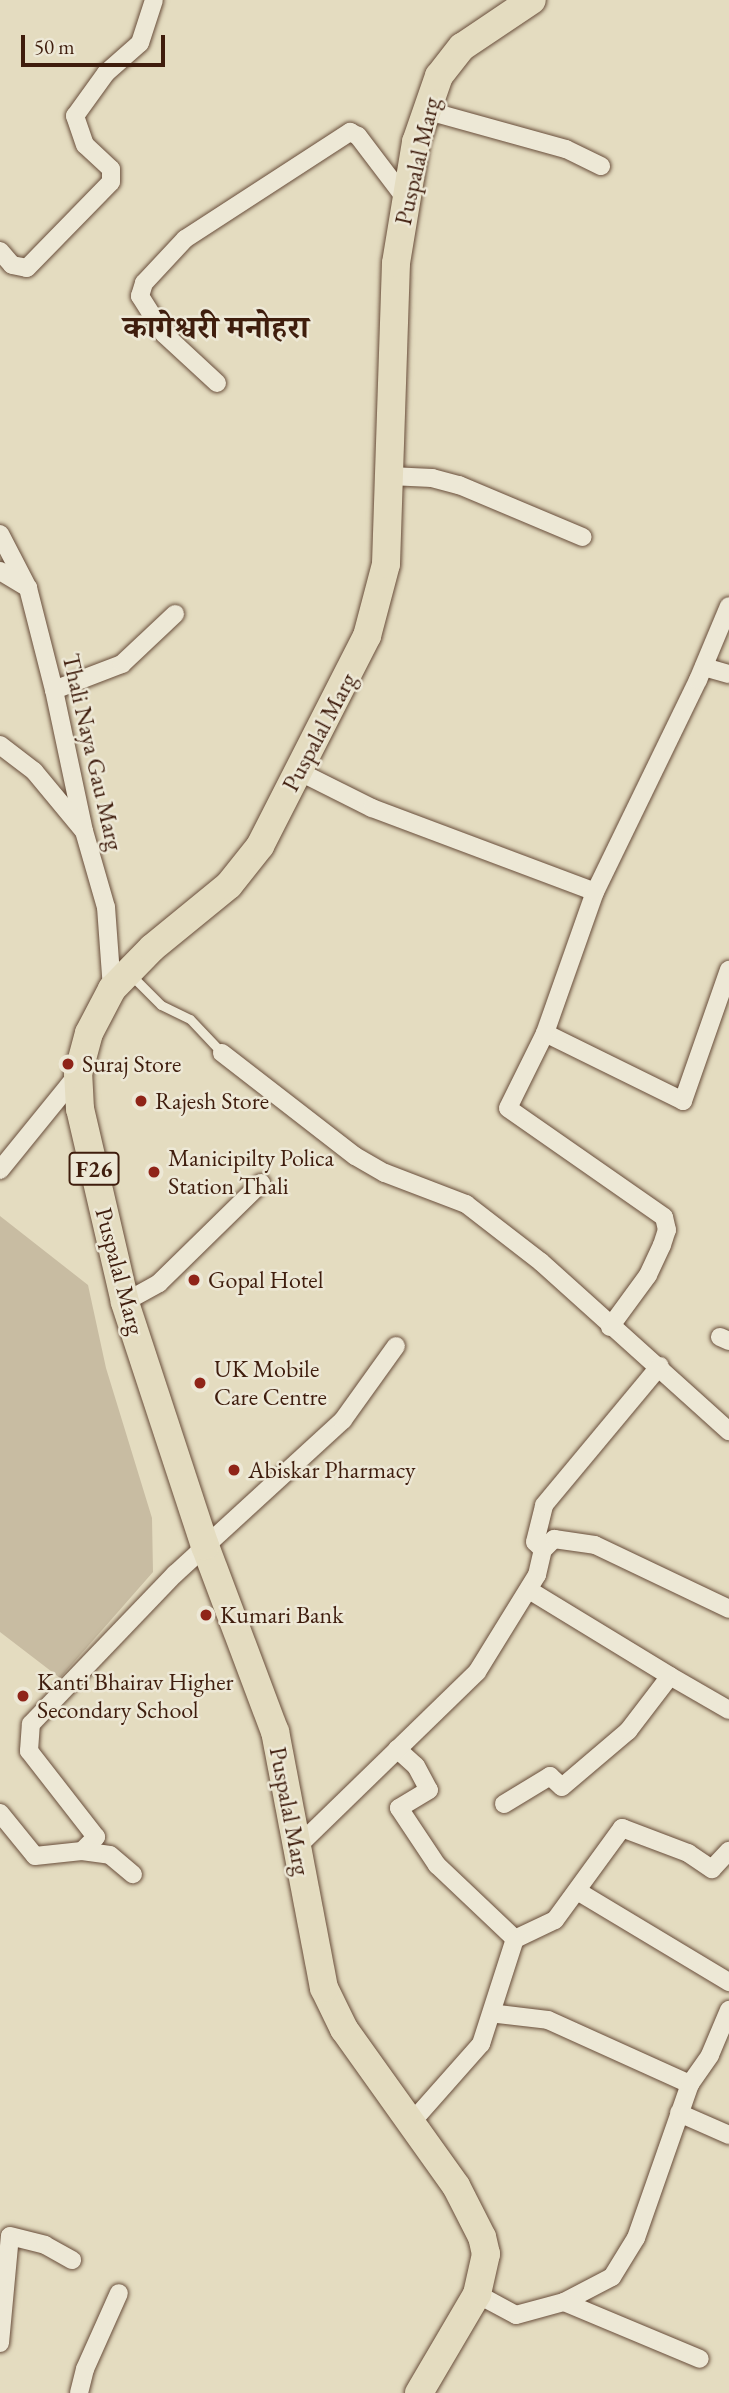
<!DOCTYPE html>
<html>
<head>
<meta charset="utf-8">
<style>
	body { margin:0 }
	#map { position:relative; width:729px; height:2393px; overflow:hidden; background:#e4dcc0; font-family:"EB Garamond","Noto Serif Devanagari",serif }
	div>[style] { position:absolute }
	.green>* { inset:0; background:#c8bca2 }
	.roads { filter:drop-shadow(0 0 2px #684d3a) drop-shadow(0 0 2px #684d3a) }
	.lane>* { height:9px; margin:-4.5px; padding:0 4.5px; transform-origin:4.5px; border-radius:4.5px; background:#ede8d6 }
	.street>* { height:18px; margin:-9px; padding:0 9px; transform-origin:9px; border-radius:9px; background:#ede8d6 }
	.primary>* { height:28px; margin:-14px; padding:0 14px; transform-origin:14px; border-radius:14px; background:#e4dcc0 }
	.dots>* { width:19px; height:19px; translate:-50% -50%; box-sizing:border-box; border:4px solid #ede8d6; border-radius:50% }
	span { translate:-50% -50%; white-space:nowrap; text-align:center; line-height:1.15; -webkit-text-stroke:5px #ede8d6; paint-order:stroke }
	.shield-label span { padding:2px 5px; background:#ede8d6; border:2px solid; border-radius:5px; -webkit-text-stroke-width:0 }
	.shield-label { font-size:23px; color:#3f1d0d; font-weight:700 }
	.street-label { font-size:24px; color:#3f1d0d }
	.poi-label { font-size:24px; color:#3f1d0d }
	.left { translate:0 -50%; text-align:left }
	.district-label { font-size:32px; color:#3f1d0d; font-weight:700 }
	.scale { position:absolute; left:21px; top:35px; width:144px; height:32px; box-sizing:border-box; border:4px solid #3f1d0d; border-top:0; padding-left:9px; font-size:21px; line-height:24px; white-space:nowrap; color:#3f1d0d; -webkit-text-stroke:5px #ede8d6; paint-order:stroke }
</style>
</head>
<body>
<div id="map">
	<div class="green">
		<div style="clip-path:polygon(0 1216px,88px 1285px,106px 1368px,152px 1518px,153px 1572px,60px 1678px,0 1632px)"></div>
	</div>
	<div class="roads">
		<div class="lane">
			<div style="left:131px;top:975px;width:42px;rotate:45deg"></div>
			<div style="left:161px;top:1005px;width:32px;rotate:26deg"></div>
			<div style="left:190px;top:1019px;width:47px;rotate:46.7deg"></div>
		</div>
		<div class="street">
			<div style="left:425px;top:110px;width:146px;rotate:15.5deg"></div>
			<div style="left:566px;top:149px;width:39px;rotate:26deg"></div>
			<div style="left:0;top:251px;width:18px;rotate:49deg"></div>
			<div style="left:12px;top:265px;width:15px;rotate:11deg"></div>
			<div style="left:27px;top:268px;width:120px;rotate:-45.7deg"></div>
			<div style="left:111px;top:182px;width:13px;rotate:-90deg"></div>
			<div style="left:111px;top:169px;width:35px;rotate:-137deg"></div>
			<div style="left:85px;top:145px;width:31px;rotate:-109deg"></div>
			<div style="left:75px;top:116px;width:53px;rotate:-54.2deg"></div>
			<div style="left:106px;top:73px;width:45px;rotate:-41.4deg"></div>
			<div style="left:140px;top:43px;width:45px;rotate:-72deg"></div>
			<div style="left:217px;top:383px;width:72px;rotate:-137.2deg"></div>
			<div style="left:164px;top:334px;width:45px;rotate:-122.3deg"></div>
			<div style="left:140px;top:296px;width:14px;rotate:-73deg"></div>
			<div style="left:144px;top:283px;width:60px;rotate:-47deg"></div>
			<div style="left:185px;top:239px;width:197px;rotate:-33deg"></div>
			<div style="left:350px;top:132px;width:9px;rotate:27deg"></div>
			<div style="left:358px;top:136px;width:78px;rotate:52.8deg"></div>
			<div style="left:390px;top:476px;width:42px;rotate:2.7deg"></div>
			<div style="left:432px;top:478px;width:28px;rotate:15deg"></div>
			<div style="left:459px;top:485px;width:134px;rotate:22.8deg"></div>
			<div style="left:0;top:534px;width:61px;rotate:62.6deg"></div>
			<div style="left:28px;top:588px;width:105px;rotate:75.7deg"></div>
			<div style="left:54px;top:690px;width:144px;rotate:78deg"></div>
			<div style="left:84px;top:831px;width:79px;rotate:73.9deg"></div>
			<div style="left:106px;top:907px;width:82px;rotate:85.8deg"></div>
			<div style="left:0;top:571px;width:33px;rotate:31deg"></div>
			<div style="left:704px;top:667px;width:26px;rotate:16deg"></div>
			<div style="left:54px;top:690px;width:73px;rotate:-20.9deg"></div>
			<div style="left:122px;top:664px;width:73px;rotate:-43.3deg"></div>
			<div style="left:0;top:745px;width:43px;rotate:37.4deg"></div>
			<div style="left:34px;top:771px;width:77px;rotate:50.3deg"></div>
			<div style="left:296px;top:770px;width:85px;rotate:26.6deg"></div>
			<div style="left:372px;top:808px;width:238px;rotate:20.6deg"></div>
			<div style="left:545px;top:1033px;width:154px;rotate:26.2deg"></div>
			<div style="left:683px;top:1101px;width:139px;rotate:-70.7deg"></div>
			<div style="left:222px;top:1053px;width:168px;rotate:37.8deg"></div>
			<div style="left:355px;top:1156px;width:34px;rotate:30deg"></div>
			<div style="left:385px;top:1173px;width:87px;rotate:20.9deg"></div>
			<div style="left:466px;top:1204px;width:95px;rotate:37.7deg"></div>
			<div style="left:541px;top:1262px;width:253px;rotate:42deg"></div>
			<div style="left:0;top:1170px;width:124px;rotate:-50.9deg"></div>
			<div style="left:125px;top:1302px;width:39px;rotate:-29deg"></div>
			<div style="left:159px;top:1283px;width:143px;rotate:-44.4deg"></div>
			<div style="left:610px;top:1327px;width:64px;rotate:-53.8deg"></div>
			<div style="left:648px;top:1275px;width:33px;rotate:-65deg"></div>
			<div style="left:662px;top:1245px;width:16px;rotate:-72deg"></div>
			<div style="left:667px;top:1230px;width:13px;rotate:-103deg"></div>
			<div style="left:664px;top:1217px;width:190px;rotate:-145.1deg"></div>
			<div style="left:508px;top:1108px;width:84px;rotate:-63.7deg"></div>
			<div style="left:545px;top:1033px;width:150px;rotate:-70.5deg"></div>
			<div style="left:595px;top:892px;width:236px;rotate:-64.1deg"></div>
			<div style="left:698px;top:680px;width:80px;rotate:-67.3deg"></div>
			<div style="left:720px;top:1337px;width:10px;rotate:24deg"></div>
			<div style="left:543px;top:1550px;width:16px;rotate:-45deg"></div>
			<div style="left:554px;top:1539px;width:41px;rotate:8.3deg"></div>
			<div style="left:595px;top:1545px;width:148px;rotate:25.5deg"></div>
			<div style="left:670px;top:1676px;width:68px;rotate:30deg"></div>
			<div style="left:397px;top:1749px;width:25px;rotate:42deg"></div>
			<div style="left:416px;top:1766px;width:27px;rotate:62deg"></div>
			<div style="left:429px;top:1790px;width:35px;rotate:149deg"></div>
			<div style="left:399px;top:1808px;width:69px;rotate:56.3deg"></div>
			<div style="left:437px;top:1865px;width:108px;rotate:43.5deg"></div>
			<div style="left:515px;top:1939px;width:44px;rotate:-25.4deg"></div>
			<div style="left:555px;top:1920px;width:114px;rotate:-53.9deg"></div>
			<div style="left:622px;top:1828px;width:71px;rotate:20.7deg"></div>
			<div style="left:688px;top:1853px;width:29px;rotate:34deg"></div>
			<div style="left:712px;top:1869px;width:25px;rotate:-47deg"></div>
			<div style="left:504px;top:1804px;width:54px;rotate:-31.3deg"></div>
			<div style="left:550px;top:1776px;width:16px;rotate:43deg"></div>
			<div style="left:562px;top:1787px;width:87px;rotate:-40.3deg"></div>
			<div style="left:628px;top:1731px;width:69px;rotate:-52.6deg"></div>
			<div style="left:670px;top:1676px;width:163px;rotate:-148.6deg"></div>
			<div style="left:0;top:1813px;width:55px;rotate:50.9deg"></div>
			<div style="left:35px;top:1856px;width:47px;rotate:-6.1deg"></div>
			<div style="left:82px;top:1851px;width:20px;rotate:-45deg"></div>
			<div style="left:96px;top:1837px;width:109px;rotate:-127.9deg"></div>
			<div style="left:29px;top:1751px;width:27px;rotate:-86deg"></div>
			<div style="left:31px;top:1724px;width:208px;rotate:-46.2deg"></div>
			<div style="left:175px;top:1574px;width:228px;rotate:-42.5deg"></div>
			<div style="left:343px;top:1420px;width:91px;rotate:-54.4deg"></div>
			<div style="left:298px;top:1846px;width:250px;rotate:-44.2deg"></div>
			<div style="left:477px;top:1672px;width:114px;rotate:-58.3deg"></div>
			<div style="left:537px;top:1575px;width:26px;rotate:-77deg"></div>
			<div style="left:543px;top:1550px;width:11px;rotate:-135deg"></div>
			<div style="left:535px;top:1542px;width:38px;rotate:-76deg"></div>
			<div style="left:544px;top:1505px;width:181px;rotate:-50.2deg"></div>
			<div style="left:82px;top:1851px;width:28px;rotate:8deg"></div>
			<div style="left:110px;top:1855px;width:30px;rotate:40deg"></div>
			<div style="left:579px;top:1892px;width:175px;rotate:31deg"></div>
			<div style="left:498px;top:2014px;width:50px;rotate:6.8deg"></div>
			<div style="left:548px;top:2020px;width:156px;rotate:24.3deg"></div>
			<div style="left:679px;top:2113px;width:55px;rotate:23.7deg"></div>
			<div style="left:411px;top:2123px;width:106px;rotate:-48.5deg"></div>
			<div style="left:481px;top:2044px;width:110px;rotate:-72.1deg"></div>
			<div style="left:477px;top:2294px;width:44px;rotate:28.3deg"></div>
			<div style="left:516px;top:2315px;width:50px;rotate:-15.2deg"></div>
			<div style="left:564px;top:2302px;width:54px;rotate:-27.5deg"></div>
			<div style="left:612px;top:2277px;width:46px;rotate:-58.4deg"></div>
			<div style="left:636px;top:2238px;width:163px;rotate:-70.7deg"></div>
			<div style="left:690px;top:2084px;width:35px;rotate:-55deg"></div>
			<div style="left:710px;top:2055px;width:49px;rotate:-67.1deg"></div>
			<div style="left:564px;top:2302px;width:147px;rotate:22.7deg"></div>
			<div style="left:0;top:2343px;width:107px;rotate:-84.7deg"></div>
			<div style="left:10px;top:2236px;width:36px;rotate:14deg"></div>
			<div style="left:45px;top:2245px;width:31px;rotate:29deg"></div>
			<div style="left:79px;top:2393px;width:25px;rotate:-76deg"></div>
			<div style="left:85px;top:2369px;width:83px;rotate:-65.9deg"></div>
		</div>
		<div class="primary">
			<div style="left:419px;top:2393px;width:115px;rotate:-59.6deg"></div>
			<div style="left:477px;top:2294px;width:41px;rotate:-77.3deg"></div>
			<div style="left:486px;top:2254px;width:17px;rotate:-103deg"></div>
			<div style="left:482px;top:2237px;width:57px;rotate:-117deg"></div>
			<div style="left:456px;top:2186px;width:193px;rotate:-125.5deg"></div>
			<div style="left:344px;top:2029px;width:46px;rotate:-116deg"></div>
			<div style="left:324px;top:1988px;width:261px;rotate:-100.8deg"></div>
			<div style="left:275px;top:1732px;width:199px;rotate:-110.6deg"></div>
			<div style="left:205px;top:1546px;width:257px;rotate:-108.2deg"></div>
			<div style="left:125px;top:1302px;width:198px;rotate:-103.1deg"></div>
			<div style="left:80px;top:1109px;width:35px;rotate:-93deg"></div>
			<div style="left:78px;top:1074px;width:42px;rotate:-75deg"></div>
			<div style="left:89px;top:1033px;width:50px;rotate:-62.4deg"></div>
			<div style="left:112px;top:989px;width:57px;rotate:-45.7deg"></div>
			<div style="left:152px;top:948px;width:99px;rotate:-39.3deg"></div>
			<div style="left:229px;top:885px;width:50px;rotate:-51.5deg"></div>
			<div style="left:260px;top:846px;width:236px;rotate:-63deg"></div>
			<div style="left:367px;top:636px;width:74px;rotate:-75.2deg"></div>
			<div style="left:386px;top:564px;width:301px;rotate:-88.1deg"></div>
			<div style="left:396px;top:263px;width:123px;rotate:-80.6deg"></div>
			<div style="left:416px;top:142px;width:70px;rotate:-70.8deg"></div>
			<div style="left:439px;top:76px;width:37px;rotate:-52deg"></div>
			<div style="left:462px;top:47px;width:84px;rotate:-33.9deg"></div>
		</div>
	</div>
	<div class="dots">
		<div style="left:68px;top:1064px;background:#8f2418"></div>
		<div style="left:141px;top:1101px;background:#8f2418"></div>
		<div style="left:154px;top:1172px;background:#8f2418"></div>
		<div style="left:194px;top:1280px;background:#8f2418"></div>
		<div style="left:200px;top:1383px;background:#8f2418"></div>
		<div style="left:234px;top:1470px;background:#8f2418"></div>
		<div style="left:206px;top:1615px;background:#8f2418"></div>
		<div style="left:23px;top:1696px;background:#8f2418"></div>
	</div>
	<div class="shield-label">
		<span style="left:94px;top:1169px">F26</span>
	</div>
	<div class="street-label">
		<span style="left:417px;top:161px;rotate:-77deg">Puspalal Marg</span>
		<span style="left:319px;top:732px;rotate:-62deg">Puspalal Marg</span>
		<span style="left:93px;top:752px;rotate:77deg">Thali Naya Gau Marg</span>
		<span style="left:120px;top:1271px;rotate:75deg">Puspalal Marg</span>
		<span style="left:290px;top:1811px;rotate:79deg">Puspalal Marg</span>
	</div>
	<div class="poi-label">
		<span class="left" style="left:82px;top:1064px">Suraj Store</span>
		<span class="left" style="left:155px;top:1101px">Rajesh Store</span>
		<span class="left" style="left:168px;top:1172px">Manicipilty Polica<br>Station Thali</span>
		<span class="left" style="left:208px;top:1280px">Gopal Hotel</span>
		<span class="left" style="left:214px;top:1383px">UK Mobile<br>Care Centre</span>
		<span class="left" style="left:248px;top:1470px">Abiskar Pharmacy</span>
		<span class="left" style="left:220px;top:1615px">Kumari Bank</span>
		<span class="left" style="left:37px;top:1696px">Kanti Bhairav Higher<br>Secondary School</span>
	</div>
	<div class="district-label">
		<span style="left:216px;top:327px">कागेश्वरी मनोहरा</span>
	</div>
	<div class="scale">50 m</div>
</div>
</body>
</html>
